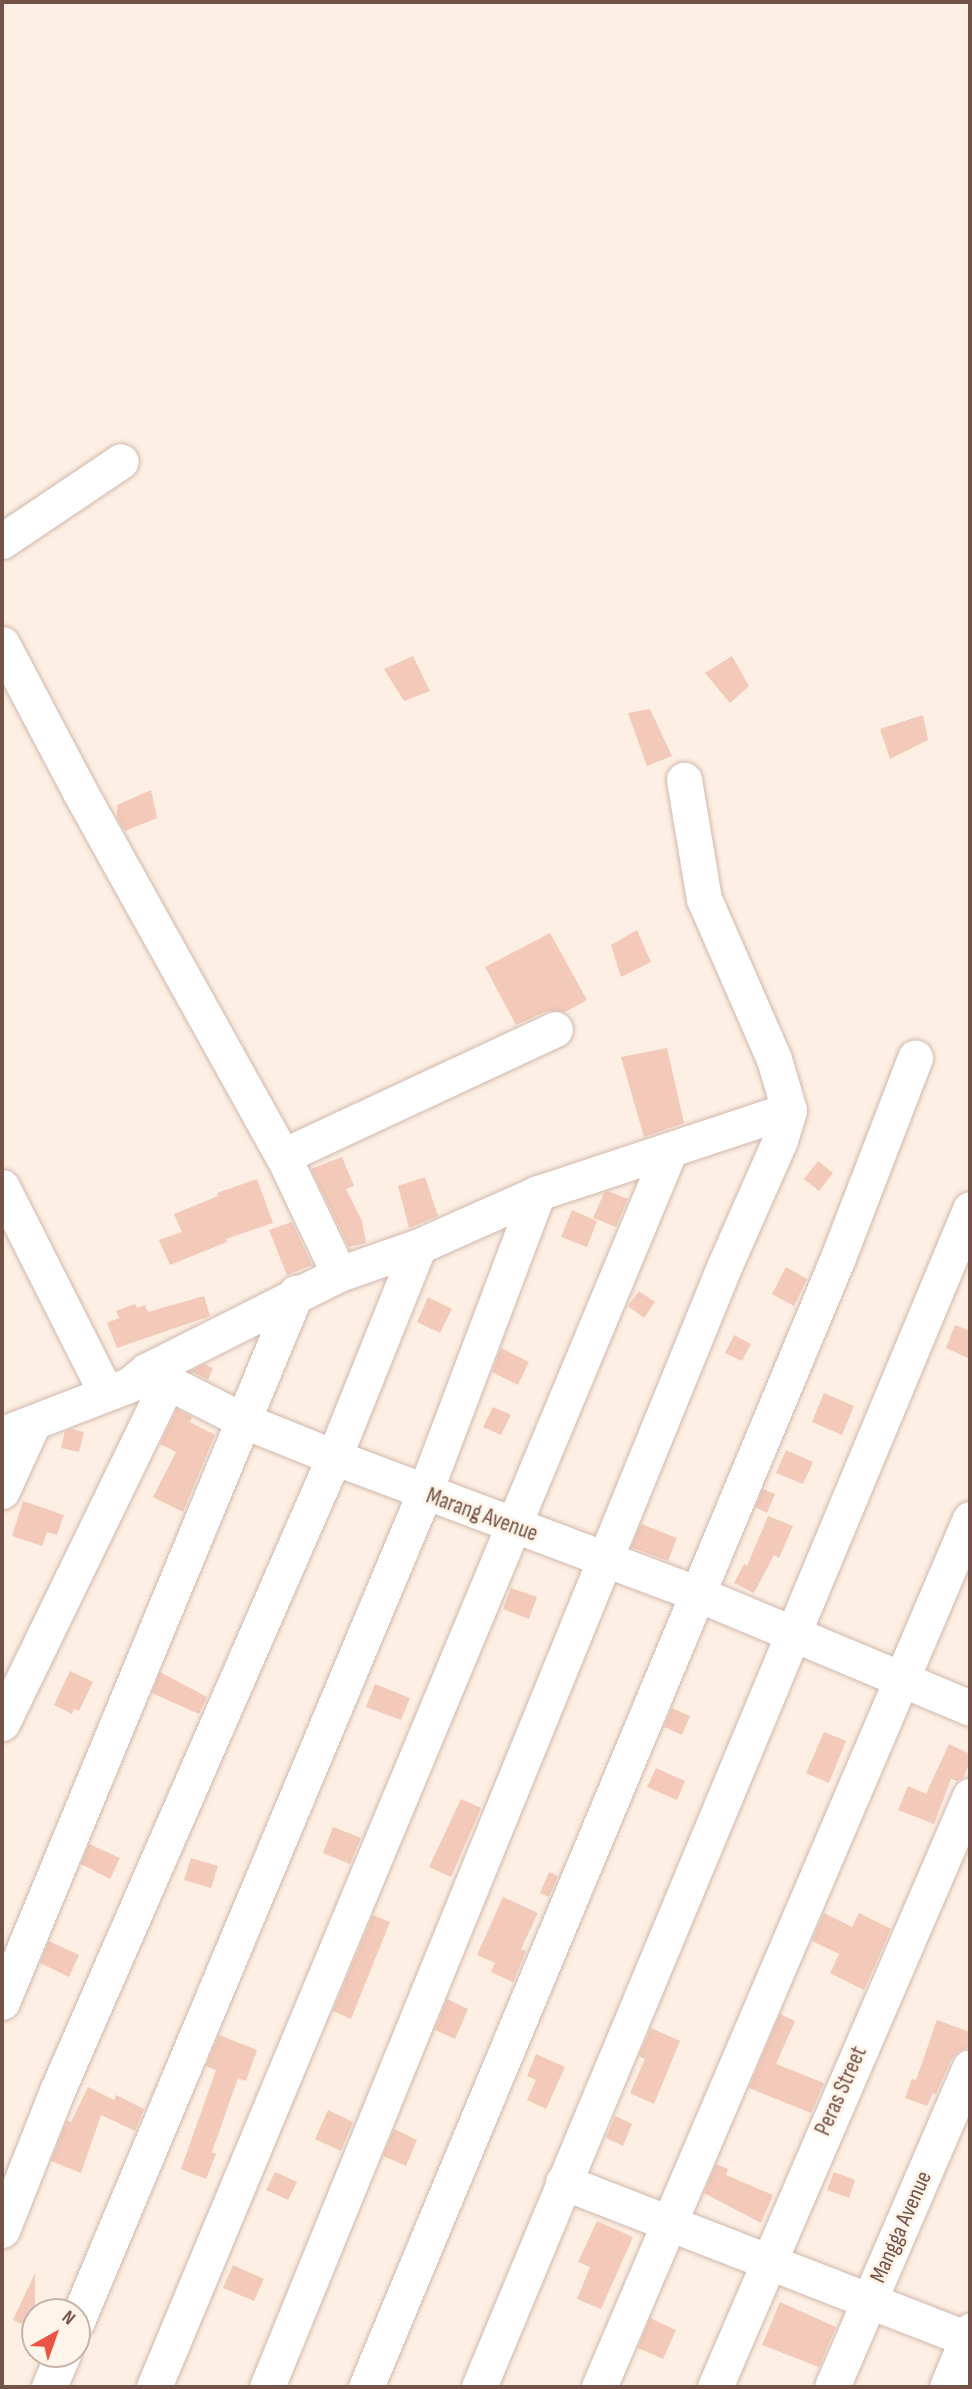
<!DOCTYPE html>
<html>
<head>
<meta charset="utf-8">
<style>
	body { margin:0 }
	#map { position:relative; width:972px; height:2389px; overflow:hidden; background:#fdefe3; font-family:"Sofia Sans Condensed",sans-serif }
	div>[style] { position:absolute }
	.building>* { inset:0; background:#f3c9b9 }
	.roads { filter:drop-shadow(0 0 2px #d0b7ac) drop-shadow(0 0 2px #d0b7ac) }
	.minor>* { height:35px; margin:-17.5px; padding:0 17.5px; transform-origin:17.5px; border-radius:17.5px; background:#fff }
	span { translate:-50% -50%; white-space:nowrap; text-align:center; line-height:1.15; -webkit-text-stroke:6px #fff4e9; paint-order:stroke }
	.street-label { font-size:23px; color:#755248 }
	.frame { position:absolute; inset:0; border:4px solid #755248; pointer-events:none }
	.north { position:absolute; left:21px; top:2298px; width:70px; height:70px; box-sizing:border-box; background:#fff4e9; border:2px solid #c8b3a9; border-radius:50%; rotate:40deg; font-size:19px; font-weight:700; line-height:28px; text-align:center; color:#755248 }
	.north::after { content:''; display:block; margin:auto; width:24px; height:32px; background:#ea5444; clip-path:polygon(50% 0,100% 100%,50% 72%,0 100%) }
</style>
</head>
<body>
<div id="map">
	<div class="building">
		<div style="clip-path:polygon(413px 656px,430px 691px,404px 701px,384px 669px)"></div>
		<div style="clip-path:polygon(732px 656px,749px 686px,730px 703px,705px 673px)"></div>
		<div style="clip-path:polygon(650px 709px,672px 756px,647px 766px,628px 713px)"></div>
		<div style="clip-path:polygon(923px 715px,928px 740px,890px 759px,880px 729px)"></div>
		<div style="clip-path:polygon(151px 790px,157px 818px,125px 831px,117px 818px,117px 805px)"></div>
		<div style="clip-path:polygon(637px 930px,651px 962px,621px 977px,611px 945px)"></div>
		<div style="clip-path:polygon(550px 933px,587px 1000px,565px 1012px,547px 1011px,516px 1025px,485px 967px)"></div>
		<div style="clip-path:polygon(667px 1048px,684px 1123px,644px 1137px,621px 1057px)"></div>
		<div style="clip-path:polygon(342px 1157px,354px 1186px,346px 1189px,362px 1221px,366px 1243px,349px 1247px,311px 1169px)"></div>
		<div style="clip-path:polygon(818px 1161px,833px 1173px,819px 1191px,804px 1179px)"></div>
		<div style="clip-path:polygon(425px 1177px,438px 1216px,409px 1228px,398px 1186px)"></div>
		<div style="clip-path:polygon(257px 1179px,273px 1223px,226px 1239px,227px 1242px,170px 1265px,159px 1240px,182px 1232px,174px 1214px,218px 1196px,217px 1193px)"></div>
		<div style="clip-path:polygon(608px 1191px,628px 1199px,616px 1227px,593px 1218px,604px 1193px)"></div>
		<div style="clip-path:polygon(572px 1210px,597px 1221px,587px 1247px,561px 1237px)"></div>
		<div style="clip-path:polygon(292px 1222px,312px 1265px,287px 1275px,269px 1230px)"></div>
		<div style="clip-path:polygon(786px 1267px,807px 1279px,794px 1306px,772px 1294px)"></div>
		<div style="clip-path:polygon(639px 1291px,655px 1302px,644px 1318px,628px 1306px)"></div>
		<div style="clip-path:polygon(204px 1296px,210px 1316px,117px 1348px,107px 1323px,119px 1318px,116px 1311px,135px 1304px,137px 1308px,145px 1305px,148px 1312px)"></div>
		<div style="clip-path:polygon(428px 1297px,452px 1309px,440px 1333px,417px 1322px)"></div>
		<div style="clip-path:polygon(955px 1325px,970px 1331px,970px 1359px,946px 1348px)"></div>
		<div style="clip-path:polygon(734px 1335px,751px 1344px,742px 1361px,725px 1353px)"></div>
		<div style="clip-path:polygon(501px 1348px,529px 1362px,518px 1385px,492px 1372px)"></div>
		<div style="clip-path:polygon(204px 1364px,213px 1368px,208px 1380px,191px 1371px)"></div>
		<div style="clip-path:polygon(824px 1393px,854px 1406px,842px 1435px,812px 1422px)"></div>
		<div style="clip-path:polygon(493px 1407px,511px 1415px,501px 1435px,483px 1427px)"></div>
		<div style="clip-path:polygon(177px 1409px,192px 1417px,190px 1422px,215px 1435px,183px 1512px,153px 1497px,176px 1452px,160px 1444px)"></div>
		<div style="clip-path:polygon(72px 1429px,84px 1432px,79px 1452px,61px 1448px,65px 1431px)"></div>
		<div style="clip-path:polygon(786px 1450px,813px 1462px,803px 1484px,776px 1473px)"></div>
		<div style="clip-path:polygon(763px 1489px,775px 1494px,767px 1513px,755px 1507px)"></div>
		<div style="clip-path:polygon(23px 1501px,64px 1515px,57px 1535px,47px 1532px,42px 1546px,12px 1536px)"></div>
		<div style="clip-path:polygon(768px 1516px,793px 1526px,779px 1558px,774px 1555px,754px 1593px,734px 1583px,744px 1564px,747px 1566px)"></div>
		<div style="clip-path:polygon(641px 1524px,677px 1538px,668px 1561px,631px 1547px)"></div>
		<div style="clip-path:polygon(511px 1588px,537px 1597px,529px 1619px,503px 1609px)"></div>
		<div style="clip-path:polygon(70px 1671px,93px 1682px,79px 1711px,74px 1709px,72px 1714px,54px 1705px)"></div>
		<div style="clip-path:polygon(160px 1672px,207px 1697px,199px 1714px,152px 1693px)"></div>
		<div style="clip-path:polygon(375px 1684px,410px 1698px,401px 1720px,366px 1707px)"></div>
		<div style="clip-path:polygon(672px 1708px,690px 1716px,682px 1735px,664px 1727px)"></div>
		<div style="clip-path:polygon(824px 1732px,846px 1741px,829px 1783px,806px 1773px)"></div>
		<div style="clip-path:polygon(949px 1744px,970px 1754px,970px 1763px,963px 1778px,957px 1781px,951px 1779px,934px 1824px,898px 1810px,908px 1786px,926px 1794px)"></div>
		<div style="clip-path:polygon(656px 1768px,685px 1781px,677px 1800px,647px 1787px)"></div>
		<div style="clip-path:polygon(461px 1799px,481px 1808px,451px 1877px,429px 1867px)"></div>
		<div style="clip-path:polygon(333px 1827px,361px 1838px,350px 1864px,323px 1853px)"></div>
		<div style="clip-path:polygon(89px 1844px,120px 1858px,110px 1879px,81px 1864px)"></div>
		<div style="clip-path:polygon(191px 1858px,218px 1866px,211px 1888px,184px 1880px)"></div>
		<div style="clip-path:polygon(549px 1872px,558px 1876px,549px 1897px,540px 1893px)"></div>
		<div style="clip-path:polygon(503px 1897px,538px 1913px,521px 1949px,526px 1951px,513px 1982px,491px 1972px,495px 1963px,477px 1955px)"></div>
		<div style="clip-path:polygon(824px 1913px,852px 1927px,859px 1913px,891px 1929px,864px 1990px,830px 1973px,839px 1954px,812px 1941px)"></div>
		<div style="clip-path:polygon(373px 1915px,390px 1922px,351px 2019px,333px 2011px)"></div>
		<div style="clip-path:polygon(49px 1941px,79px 1955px,69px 1977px,40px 1963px)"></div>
		<div style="clip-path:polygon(447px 1999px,468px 2009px,455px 2039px,435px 2030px)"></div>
		<div style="clip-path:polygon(780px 2014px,795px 2021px,776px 2064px,824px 2083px,811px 2113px,749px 2088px)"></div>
		<div style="clip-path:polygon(937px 2020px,970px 2032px,970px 2047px,959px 2051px,952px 2058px,936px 2094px,933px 2093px,927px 2106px,905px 2098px,912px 2079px,916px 2080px)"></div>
		<div style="clip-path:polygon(651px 2028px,680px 2041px,654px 2104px,630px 2093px,645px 2059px,639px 2056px)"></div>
		<div style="clip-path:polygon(219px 2035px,257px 2050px,246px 2081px,238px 2078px,212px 2152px,216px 2154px,206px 2179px,181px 2169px,216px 2070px,206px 2066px)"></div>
		<div style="clip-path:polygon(536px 2054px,565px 2067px,546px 2109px,527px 2100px,536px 2080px,527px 2076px)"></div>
		<div style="clip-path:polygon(88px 2087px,114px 2100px,116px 2095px,144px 2109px,135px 2131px,101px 2115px,81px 2173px,51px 2161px,67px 2121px,71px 2122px)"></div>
		<div style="clip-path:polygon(328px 2110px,353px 2122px,341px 2151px,315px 2139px)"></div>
		<div style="clip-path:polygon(615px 2116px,632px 2124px,623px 2146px,606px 2138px)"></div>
		<div style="clip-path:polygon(394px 2129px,417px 2140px,406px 2166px,383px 2156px)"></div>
		<div style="clip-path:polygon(716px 2164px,728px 2169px,726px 2175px,773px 2195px,761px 2223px,704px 2193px)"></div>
		<div style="clip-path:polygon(275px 2172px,297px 2182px,288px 2200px,266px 2190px)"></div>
		<div style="clip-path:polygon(834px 2172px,855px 2180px,849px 2198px,827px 2190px)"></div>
		<div style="clip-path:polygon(597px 2221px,633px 2237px,601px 2309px,577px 2299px,590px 2267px,578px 2262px)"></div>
		<div style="clip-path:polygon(233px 2265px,264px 2279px,254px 2301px,223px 2288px)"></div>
		<div style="clip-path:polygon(35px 2273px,35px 2330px,13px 2320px)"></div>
		<div style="clip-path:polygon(780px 2302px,836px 2327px,819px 2367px,762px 2345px)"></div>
		<div style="clip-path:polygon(650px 2318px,676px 2330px,663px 2359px,638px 2348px)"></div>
	</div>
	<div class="roads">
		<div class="minor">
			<div style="left:2px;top:541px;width:143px;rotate:-33.9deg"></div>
			<div style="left:2px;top:644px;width:167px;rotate:62.2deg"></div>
			<div style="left:80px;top:792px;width:417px;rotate:60.9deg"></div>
			<div style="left:2px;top:1187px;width:231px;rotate:63.2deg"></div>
			<div style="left:339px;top:1274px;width:131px;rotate:-115.4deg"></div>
			<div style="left:283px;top:1156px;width:300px;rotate:-25deg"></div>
			<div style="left:146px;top:1371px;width:216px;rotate:-26.7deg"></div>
			<div style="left:339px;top:1274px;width:85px;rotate:-19.3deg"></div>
			<div style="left:419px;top:1246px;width:130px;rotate:-24deg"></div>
			<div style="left:538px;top:1193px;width:264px;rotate:-18.3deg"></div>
			<div style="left:2px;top:1434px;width:136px;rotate:-21.1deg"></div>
			<div style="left:129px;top:1385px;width:22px;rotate:-39deg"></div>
			<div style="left:146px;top:1371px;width:108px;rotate:27deg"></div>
			<div style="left:242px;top:1420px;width:99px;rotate:21.9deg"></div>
			<div style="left:334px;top:1457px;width:389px;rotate:20.6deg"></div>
			<div style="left:698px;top:1594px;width:295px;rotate:22.7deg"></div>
			<div style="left:2px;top:1491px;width:75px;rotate:-65.5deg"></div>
			<div style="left:2px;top:1723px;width:378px;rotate:-64.1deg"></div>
			<div style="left:2px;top:2002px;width:768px;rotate:-67.48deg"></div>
			<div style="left:563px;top:2182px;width:437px;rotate:21.2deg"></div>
			<div style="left:2px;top:2230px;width:149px;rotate:-68.4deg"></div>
			<div style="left:57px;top:2091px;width:692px;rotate:-66.4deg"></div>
			<div style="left:334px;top:1457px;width:227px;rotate:-68.1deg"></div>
			<div style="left:77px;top:2321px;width:897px;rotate:-67.24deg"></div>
			<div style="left:424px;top:1494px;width:322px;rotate:-69.3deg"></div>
			<div style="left:49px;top:2387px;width:36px;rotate:-67deg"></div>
			<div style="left:154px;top:2387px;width:1338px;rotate:-67.36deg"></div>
			<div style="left:267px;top:2387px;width:1210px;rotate:-67.8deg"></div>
			<div style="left:724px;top:1267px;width:139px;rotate:-66.2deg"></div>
			<div style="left:780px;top:1140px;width:31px;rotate:-73deg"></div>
			<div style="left:789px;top:1110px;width:53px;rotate:-106.4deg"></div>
			<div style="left:774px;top:1059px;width:175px;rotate:-113.6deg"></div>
			<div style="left:704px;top:899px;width:121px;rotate:-99.5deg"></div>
			<div style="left:366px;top:2387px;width:1221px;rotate:-67.32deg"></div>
			<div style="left:837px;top:1260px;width:217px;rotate:-68.9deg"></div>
			<div style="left:479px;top:2387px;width:1276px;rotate:-67.37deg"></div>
			<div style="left:599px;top:2387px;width:944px;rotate:-66.86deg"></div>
			<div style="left:715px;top:2387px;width:644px;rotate:-66.66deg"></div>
			<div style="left:832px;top:2387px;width:348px;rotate:-66.7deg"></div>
			<div style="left:947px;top:2387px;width:61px;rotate:-67.7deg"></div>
		</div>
	</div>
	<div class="street-label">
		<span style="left:482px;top:1515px;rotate:20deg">Marang Avenue</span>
		<span style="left:841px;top:2091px;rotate:-66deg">Peras Street</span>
		<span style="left:901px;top:2227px;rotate:-66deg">Mangga Avenue</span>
	</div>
	<div class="frame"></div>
	<div class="north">N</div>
</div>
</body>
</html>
